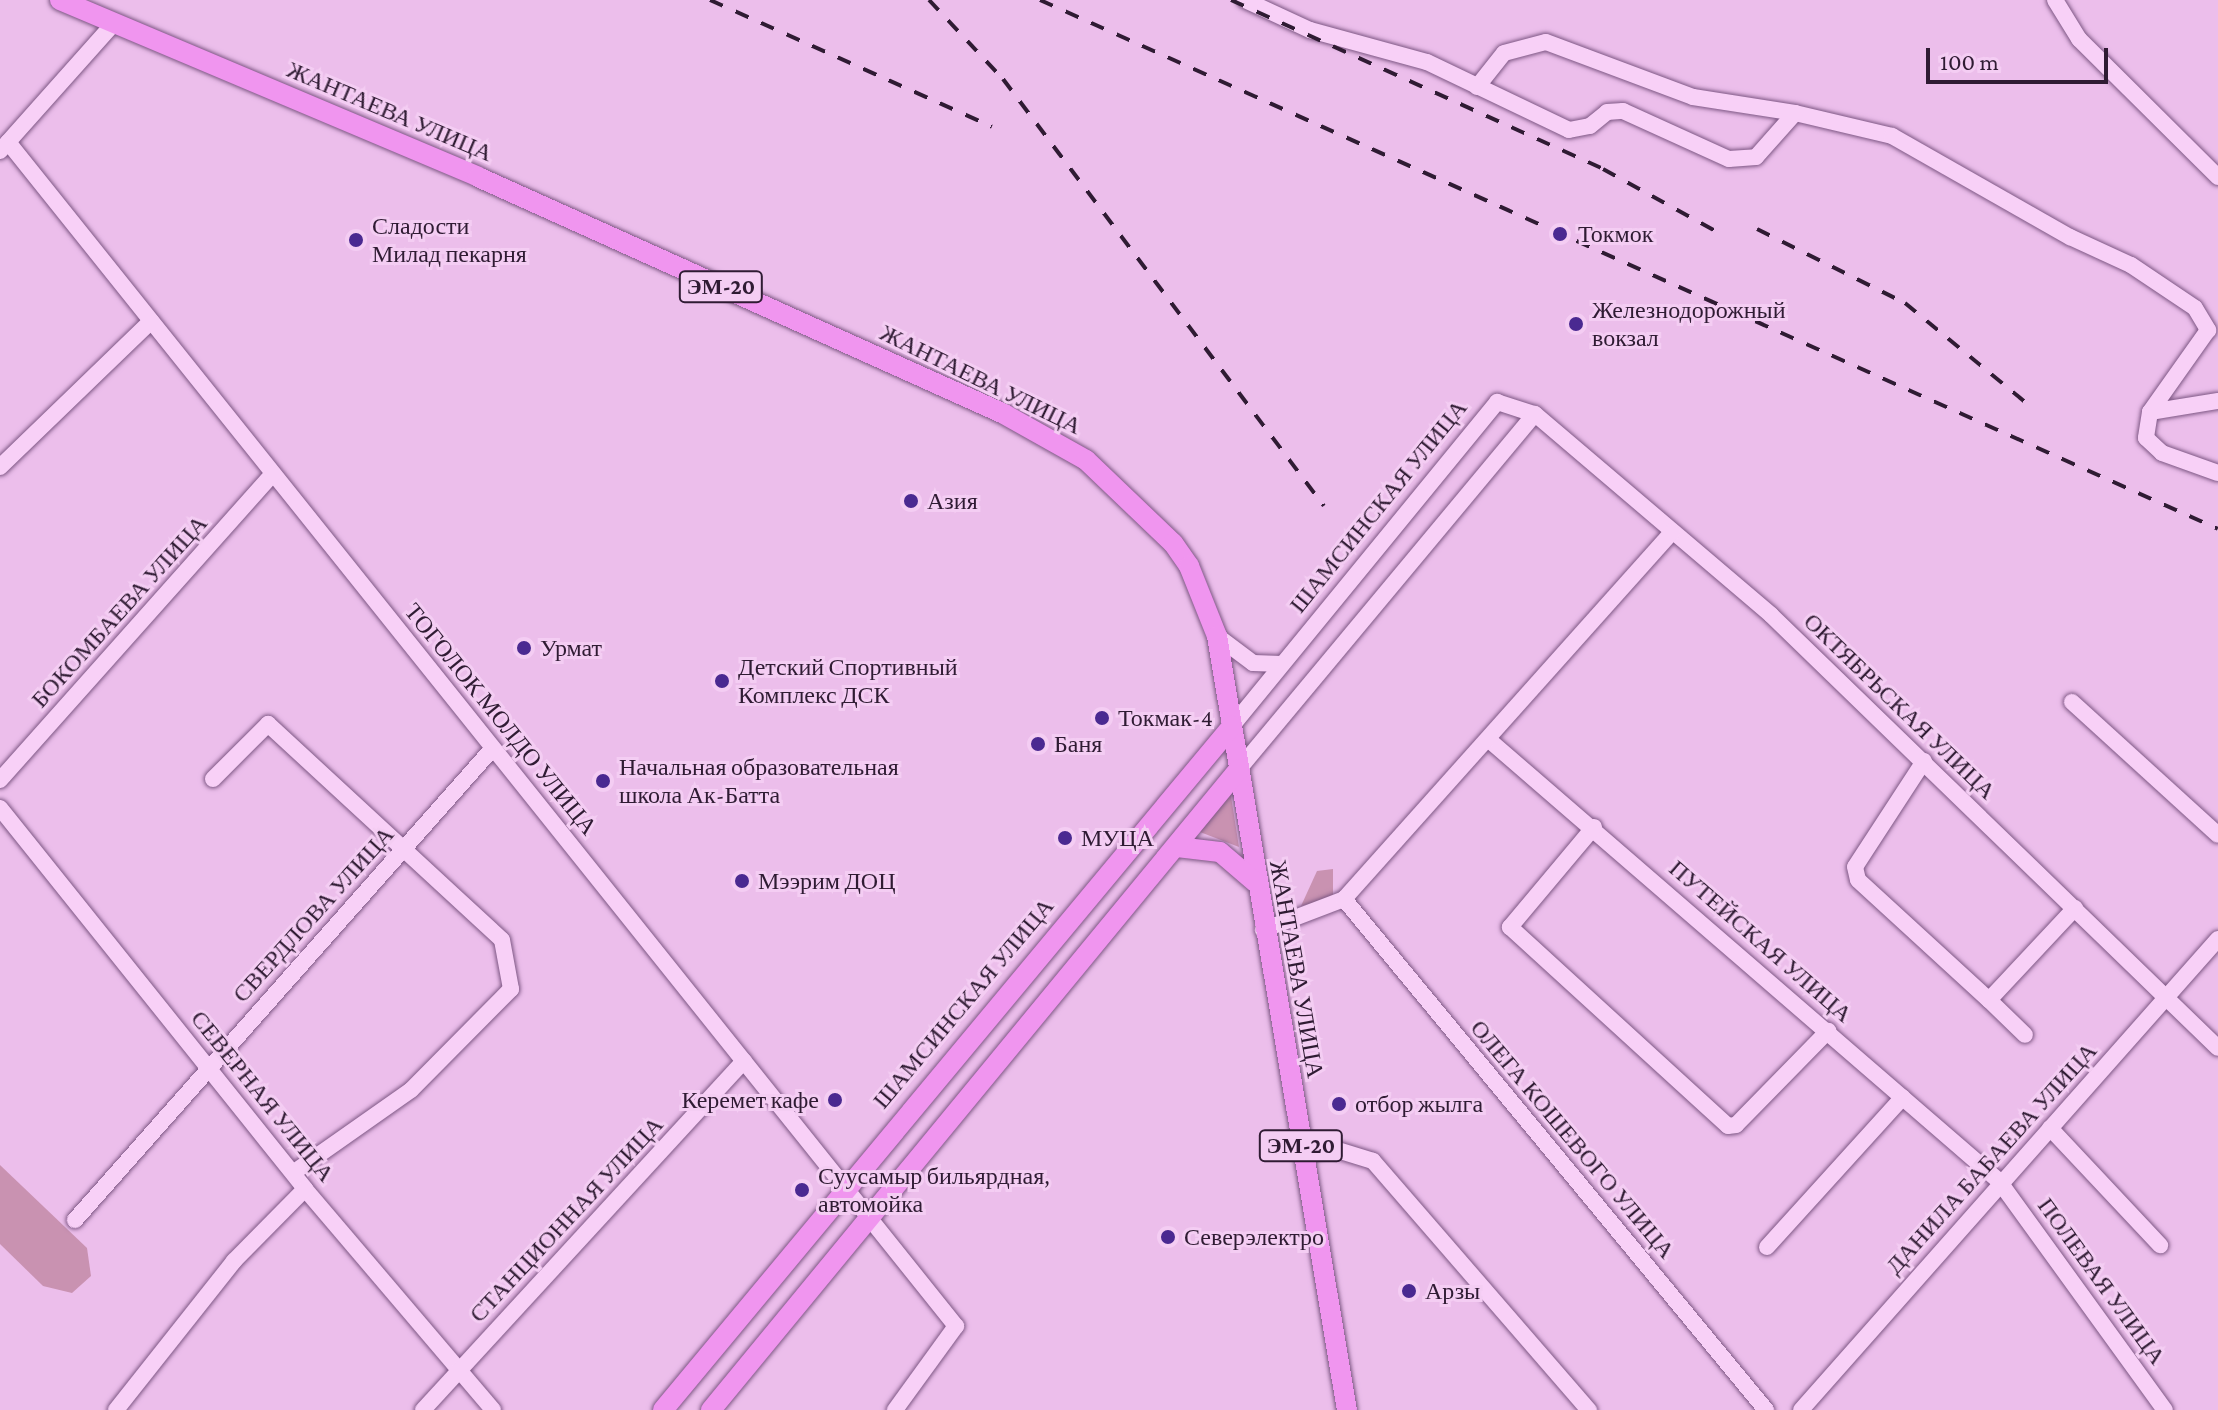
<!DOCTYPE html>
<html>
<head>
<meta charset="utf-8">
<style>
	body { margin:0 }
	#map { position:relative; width:2218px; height:1410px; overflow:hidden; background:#ecbeeb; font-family:"Crimson Pro",serif }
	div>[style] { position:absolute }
	.green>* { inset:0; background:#c992b1 }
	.roads { filter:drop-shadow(0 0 2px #7d5784) drop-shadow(0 0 2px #7d5784) }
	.minor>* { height:16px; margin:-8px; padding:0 8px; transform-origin:8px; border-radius:8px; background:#f8d0f7 }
	.major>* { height:20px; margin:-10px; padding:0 10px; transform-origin:10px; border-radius:10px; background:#f095ef }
	.rail>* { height:4px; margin-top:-2px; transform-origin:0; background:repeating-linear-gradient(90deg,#2f1b33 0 14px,transparent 0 28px) }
	.dots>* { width:22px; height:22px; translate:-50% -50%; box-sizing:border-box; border:4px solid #f4cdf3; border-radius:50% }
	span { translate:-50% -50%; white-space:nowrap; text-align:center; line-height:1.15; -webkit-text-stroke:6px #f4cdf3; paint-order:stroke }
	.shield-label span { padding:2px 6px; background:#f4cdf3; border:2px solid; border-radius:6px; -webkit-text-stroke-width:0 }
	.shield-label { font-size:22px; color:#2f1b33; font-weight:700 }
	.street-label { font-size:24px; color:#2f1b33 }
	.poi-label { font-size:24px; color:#2f1b33 }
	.left { translate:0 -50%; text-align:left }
	.right { translate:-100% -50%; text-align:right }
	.scale { position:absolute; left:1926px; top:48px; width:182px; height:36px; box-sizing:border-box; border:4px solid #2f1b33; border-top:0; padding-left:10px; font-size:24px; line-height:28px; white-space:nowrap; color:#2f1b33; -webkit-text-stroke:6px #f4cdf3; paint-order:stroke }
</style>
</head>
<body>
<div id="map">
	<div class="green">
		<div style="clip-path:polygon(1230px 790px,1239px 847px,1200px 832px)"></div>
		<div style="clip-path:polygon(1333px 869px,1333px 898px,1301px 906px,1317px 871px)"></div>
		<div style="clip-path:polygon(0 1165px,87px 1248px,91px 1276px,72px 1293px,43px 1286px,0 1244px)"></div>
	</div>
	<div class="roads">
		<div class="minor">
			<div style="left:1245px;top:0;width:72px;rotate:24.8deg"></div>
			<div style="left:1310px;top:30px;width:121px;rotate:15.3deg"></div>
			<div style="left:1427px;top:62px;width:157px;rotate:25.6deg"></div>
			<div style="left:1569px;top:130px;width:21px;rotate:-11deg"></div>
			<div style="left:1590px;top:126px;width:22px;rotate:-39deg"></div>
			<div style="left:1607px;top:112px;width:16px;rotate:-4deg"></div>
			<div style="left:1623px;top:111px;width:116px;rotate:24.4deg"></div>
			<div style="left:1729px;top:159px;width:27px;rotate:-4deg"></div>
			<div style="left:1756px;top:157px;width:59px;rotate:-48.4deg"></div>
			<div style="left:1795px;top:113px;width:100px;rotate:13.3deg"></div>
			<div style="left:1892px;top:136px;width:205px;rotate:29.6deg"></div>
			<div style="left:2070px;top:237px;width:67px;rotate:24.7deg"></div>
			<div style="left:2131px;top:265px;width:77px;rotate:33.9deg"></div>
			<div style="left:2195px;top:308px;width:26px;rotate:59deg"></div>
			<div style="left:2208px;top:330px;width:100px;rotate:125.3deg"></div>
			<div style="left:2150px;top:412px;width:26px;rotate:99deg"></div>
			<div style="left:2146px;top:438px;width:22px;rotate:43deg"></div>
			<div style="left:2162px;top:453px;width:59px;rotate:19.7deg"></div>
			<div style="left:2055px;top:0;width:46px;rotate:58.4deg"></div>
			<div style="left:2079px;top:39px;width:196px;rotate:44.8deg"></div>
			<div style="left:1477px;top:87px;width:43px;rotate:-51.5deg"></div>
			<div style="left:1504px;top:53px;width:43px;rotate:-14.7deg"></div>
			<div style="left:1546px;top:42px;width:157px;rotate:20.5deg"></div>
			<div style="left:1693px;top:97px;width:103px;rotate:8.9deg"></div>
			<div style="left:8px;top:142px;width:1517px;rotate:51.32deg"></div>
			<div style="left:956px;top:1326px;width:104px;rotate:126deg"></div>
			<div style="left:0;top:151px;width:170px;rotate:-48.3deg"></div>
			<div style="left:2150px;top:412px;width:69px;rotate:-9.2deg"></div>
			<div style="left:0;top:467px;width:210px;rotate:-44deg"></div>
			<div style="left:1217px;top:636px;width:45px;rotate:36.9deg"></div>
			<div style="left:1253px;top:663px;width:29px;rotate:2deg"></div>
			<div style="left:2072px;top:702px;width:197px;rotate:42.3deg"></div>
			<div style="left:1232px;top:726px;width:419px;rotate:-50.7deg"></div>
			<div style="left:1497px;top:402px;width:40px;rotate:18deg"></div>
			<div style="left:1535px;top:414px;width:310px;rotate:40.4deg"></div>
			<div style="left:1771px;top:615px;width:622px;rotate:44.09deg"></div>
			<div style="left:1489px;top:740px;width:674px;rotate:40.85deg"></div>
			<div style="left:1999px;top:1181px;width:283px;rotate:54.1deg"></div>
			<div style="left:1924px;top:761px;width:126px;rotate:123.1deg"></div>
			<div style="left:1855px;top:867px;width:13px;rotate:77deg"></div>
			<div style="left:1858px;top:880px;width:178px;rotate:42.5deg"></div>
			<div style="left:1989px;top:1000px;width:126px;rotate:-46.9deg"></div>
			<div style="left:1239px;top:769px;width:462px;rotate:-50.2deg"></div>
			<div style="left:213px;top:779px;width:78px;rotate:-45deg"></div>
			<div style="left:268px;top:724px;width:318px;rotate:42.7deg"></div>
			<div style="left:502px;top:940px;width:50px;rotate:79.6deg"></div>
			<div style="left:511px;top:989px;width:142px;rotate:134.7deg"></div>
			<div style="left:411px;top:1090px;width:144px;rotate:144.9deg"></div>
			<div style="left:0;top:780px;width:410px;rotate:-48.3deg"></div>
			<div style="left:0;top:808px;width:488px;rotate:51.3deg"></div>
			<div style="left:305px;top:1189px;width:290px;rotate:49.6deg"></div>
			<div style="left:1594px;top:827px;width:131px;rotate:130deg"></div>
			<div style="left:1510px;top:927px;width:295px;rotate:42.4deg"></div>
			<div style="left:1728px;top:1126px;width:8px;rotate:-7deg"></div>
			<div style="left:1736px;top:1125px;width:132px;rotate:-45.6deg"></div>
			<div style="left:1344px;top:899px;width:663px;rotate:50.45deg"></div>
			<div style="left:1263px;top:930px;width:87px;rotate:-20.9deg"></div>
			<div style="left:1344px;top:899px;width:492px;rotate:-48.2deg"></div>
			<div style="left:1989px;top:1000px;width:50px;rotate:44.2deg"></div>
			<div style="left:2050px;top:1128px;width:161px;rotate:46.8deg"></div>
			<div style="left:1303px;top:1155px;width:29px;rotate:-14deg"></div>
			<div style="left:1331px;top:1148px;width:44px;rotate:17.2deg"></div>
			<div style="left:1373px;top:1161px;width:330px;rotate:49.1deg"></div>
			<div style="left:75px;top:1220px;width:630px;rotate:-48.47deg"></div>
			<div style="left:1767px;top:1247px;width:202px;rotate:-47.8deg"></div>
			<div style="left:116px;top:1410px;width:190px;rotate:-51.6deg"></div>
			<div style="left:234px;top:1261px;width:101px;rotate:-45.4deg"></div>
			<div style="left:423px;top:1410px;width:474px;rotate:-47.4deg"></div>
			<div style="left:1801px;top:1410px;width:629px;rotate:-48.48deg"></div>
		</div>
		<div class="major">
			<div style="left:60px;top:0;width:454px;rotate:22.9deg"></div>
			<div style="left:478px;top:177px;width:577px;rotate:24.25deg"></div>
			<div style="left:1004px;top:414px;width:94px;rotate:29.3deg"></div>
			<div style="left:1086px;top:460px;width:120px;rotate:43.7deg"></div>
			<div style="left:1173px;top:543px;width:28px;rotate:55deg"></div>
			<div style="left:1189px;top:566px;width:75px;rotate:68.2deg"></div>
			<div style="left:1217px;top:636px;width:785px;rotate:80.47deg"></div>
			<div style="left:1177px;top:847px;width:43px;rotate:6.6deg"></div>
			<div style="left:1220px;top:852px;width:46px;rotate:40.6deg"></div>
			<div style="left:663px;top:1410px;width:890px;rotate:-50.24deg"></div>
			<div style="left:711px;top:1410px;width:830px;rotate:-50.52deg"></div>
		</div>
	</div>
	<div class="rail">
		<div style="left:710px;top:0;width:309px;rotate:24.2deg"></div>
		<div style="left:929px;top:0;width:108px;rotate:46.9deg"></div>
		<div style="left:1003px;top:79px;width:534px;rotate:53.07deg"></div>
		<div style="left:1040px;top:0;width:1291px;rotate:24.18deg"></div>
		<div style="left:1231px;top:0;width:409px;rotate:24.4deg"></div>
		<div style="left:1603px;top:169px;width:132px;rotate:28.9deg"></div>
		<div style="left:1757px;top:229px;width:165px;rotate:26.6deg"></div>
		<div style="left:1905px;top:303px;width:163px;rotate:39.5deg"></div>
	</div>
	<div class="dots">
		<div style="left:1560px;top:234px;background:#4a2991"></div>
		<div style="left:356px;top:240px;background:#4a2991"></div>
		<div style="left:1576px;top:324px;background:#4a2991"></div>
		<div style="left:911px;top:501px;background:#4a2991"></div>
		<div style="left:524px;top:648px;background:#4a2991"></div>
		<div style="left:722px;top:681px;background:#4a2991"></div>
		<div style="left:1102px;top:718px;background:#4a2991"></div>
		<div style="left:1038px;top:744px;background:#4a2991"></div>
		<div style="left:603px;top:781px;background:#4a2991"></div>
		<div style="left:1065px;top:838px;background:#4a2991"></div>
		<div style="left:742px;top:881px;background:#4a2991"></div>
		<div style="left:835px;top:1100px;background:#4a2991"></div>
		<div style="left:1339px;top:1104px;background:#4a2991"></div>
		<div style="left:802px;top:1190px;background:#4a2991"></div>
		<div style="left:1168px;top:1237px;background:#4a2991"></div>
		<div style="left:1409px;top:1291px;background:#4a2991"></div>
	</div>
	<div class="shield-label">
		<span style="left:721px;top:287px">ЭМ-20</span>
		<span style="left:1301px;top:1146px">ЭМ-20</span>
	</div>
	<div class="street-label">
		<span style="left:390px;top:111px;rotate:23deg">ЖАНТАЕВА УЛИЦА</span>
		<span style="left:981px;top:379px;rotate:26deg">ЖАНТАЕВА УЛИЦА</span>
		<span style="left:1378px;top:506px;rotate:-51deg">ШАМСИНСКАЯ УЛИЦА</span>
		<span style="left:119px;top:611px;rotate:-48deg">БОКОМБАЕВА УЛИЦА</span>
		<span style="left:1900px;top:706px;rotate:44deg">ОКТЯБРЬСКАЯ УЛИЦА</span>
		<span style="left:501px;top:719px;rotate:51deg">ТОГОЛОК МОЛДО УЛИЦА</span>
		<span style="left:313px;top:914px;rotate:-48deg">СВЕРДЛОВА УЛИЦА</span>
		<span style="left:1761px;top:941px;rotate:41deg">ПУТЕЙСКАЯ УЛИЦА</span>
		<span style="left:1297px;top:969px;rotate:80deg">ЖАНТАЕВА УЛИЦА</span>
		<span style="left:963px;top:1003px;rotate:-50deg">ШАМСИНСКАЯ УЛИЦА</span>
		<span style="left:263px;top:1096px;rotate:51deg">СЕВЕРНАЯ УЛИЦА</span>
		<span style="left:1573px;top:1139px;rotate:50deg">ОЛЕГА КОШЕВОГО УЛИЦА</span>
		<span style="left:1991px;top:1158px;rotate:-48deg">ДАНИЛА БАБАЕВА УЛИЦА</span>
		<span style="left:566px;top:1219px;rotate:-47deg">СТАНЦИОННАЯ УЛИЦА</span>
		<span style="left:2102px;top:1281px;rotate:54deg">ПОЛЕВАЯ УЛИЦА</span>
	</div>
	<div class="poi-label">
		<span class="left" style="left:372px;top:240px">Сладости<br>Милад пекарня</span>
		<span class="left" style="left:1578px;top:234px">Токмок</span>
		<span class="left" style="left:1592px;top:324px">Железнодорожный<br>вокзал</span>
		<span class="left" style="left:927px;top:501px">Азия</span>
		<span class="left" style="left:540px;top:648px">Урмат</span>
		<span class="left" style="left:738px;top:681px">Детский Спортивный<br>Комплекс ДСК</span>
		<span class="left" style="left:1118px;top:718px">Токмак-4</span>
		<span class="left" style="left:1054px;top:744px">Баня</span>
		<span class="left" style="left:619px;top:781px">Начальная образовательная<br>школа Ак-Батта</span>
		<span class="left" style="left:1081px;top:838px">МУЦА</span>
		<span class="left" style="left:758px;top:881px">Мээрим ДОЦ</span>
		<span class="right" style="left:819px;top:1100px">Керемет кафе</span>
		<span class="left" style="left:1355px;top:1104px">отбор жылга</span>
		<span class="left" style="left:818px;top:1190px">Суусамыр бильярдная,<br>автомойка</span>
		<span class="left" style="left:1184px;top:1237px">Северэлектро</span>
		<span class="left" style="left:1425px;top:1291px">Арзы</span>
	</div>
	<div class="scale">100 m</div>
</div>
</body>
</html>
